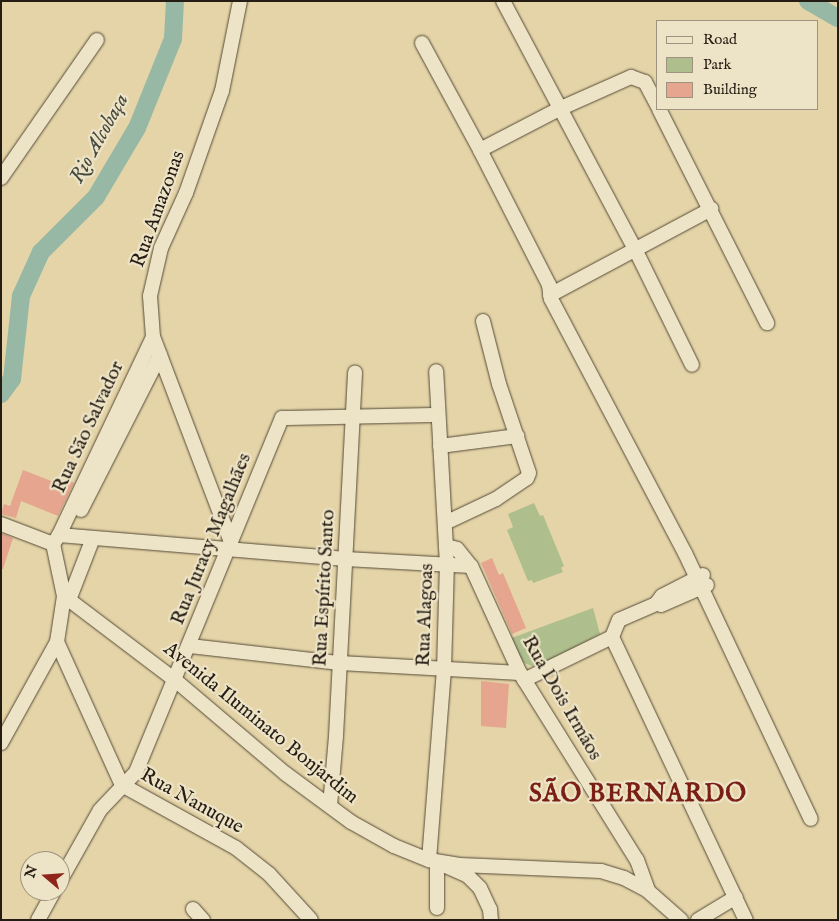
<!DOCTYPE html>
<html>
<head>
<meta charset="utf-8">
<style>
	body { margin:0 }
	#map { position:relative; width:839px; height:921px; overflow:hidden; background:#e4d4a7; font-family:"IM FELL English",serif }
	div>[style] { position:absolute }
	.green>* { inset:0; background:#aebe8c }
	.river>* { height:18px; margin:-9px; padding:0 9px; transform-origin:9px; border-radius:9px; background:#96b8a5 }
	.building>* { inset:0; background:#e5a58f }
	.roads { filter:drop-shadow(0 0 1px #554a38) drop-shadow(0 0 1px #554a38) }
	.minor>* { height:14px; margin:-7px; padding:0 7px; transform-origin:7px; border-radius:7px; background:#ede3c6 }
	span { translate:-50% -50%; white-space:nowrap; text-align:center; line-height:1.15; -webkit-text-stroke:4.5px #ede3c6; paint-order:stroke }
	.street-label { font-size:20px; color:#251c13 }
	.water-label { font-size:21px; color:#474b3f; font-style:italic }
	.district-label { font-size:25px; color:#7a1f14; font-weight:700; letter-spacing:1px }
	.frame { position:absolute; inset:0; border:2px solid #251c13; pointer-events:none }
	.legend { position:absolute; left:656px; top:20px; width:162px; height:90px; box-sizing:border-box; background:#ede3c6; border:1px solid #9d937e; margin:0; padding:6px 9px; list-style:none; font-size:15px; color:#251c13 }
	.legend li { display:flex; align-items:center; gap:10px; height:25px }
	.legend b { width:25px; border:1px solid #9d937e }
	.north { position:absolute; left:20px; top:851px; width:50px; height:50px; box-sizing:border-box; background:#ede3c6; border:1px solid #9d937e; border-radius:50%; rotate:288deg; font-size:14px; font-weight:700; line-height:20px; text-align:center; color:#251c13 }
	.north::after { content:''; display:block; margin:auto; width:18px; height:22px; background:#8f2418; clip-path:polygon(50% 0,100% 100%,50% 72%,0 100%) }
</style>
</head>
<body>
<div id="map">
	<div class="green">
		<div style="clip-path:polygon(534px 503px,540px 516px,543px 515px,564px 566px,561px 568px,563px 572px,533px 583px,532px 580px,528px 581px,507px 530px,513px 527px,508px 514px)"></div>
		<div style="clip-path:polygon(593px 608px,600px 634px,536px 668px,520px 661px,509px 639px)"></div>
	</div>
	<div class="river">
		<div style="left:808px;top:1px;width:34px;rotate:30deg"></div>
		<div style="left:1px;top:394px;width:19px;rotate:-54deg"></div>
		<div style="left:12px;top:379px;width:83px;rotate:-83.8deg"></div>
		<div style="left:21px;top:296px;width:48px;rotate:-65.6deg"></div>
		<div style="left:41px;top:252px;width:78px;rotate:-45deg"></div>
		<div style="left:96px;top:197px;width:80px;rotate:-59.3deg"></div>
		<div style="left:137px;top:128px;width:96px;rotate:-68deg"></div>
		<div style="left:173px;top:39px;width:38px;rotate:-87deg"></div>
	</div>
	<div class="building">
		<div style="clip-path:polygon(23px 470px,64px 486px,67px 479px,74px 483px,58px 516px,21px 501px,16px 518px,1px 514px,4px 504px,10px 506px)"></div>
		<div style="clip-path:polygon(1px 533px,13px 538px,3px 569px,1px 569px)"></div>
		<div style="clip-path:polygon(492px 558px,499px 575px,503px 573px,526px 628px,512px 634px,481px 563px)"></div>
		<div style="clip-path:polygon(481px 681px,509px 684px,506px 728px,481px 726px)"></div>
	</div>
	<div class="roads">
		<div class="minor">
			<div style="left:503px;top:1px;width:281px;rotate:62deg"></div>
			<div style="left:635px;top:249px;width:129px;rotate:63.8deg"></div>
			<div style="left:422px;top:43px;width:122px;rotate:61.5deg"></div>
			<div style="left:480px;top:150px;width:152px;rotate:62.9deg"></div>
			<div style="left:549px;top:285px;width:14px;rotate:82deg"></div>
			<div style="left:551px;top:299px;width:287px;rotate:62.2deg"></div>
			<div style="left:685px;top:553px;width:294px;rotate:64.7deg"></div>
			<div style="left:659px;top:109px;width:240px;rotate:63.2deg"></div>
			<div style="left:480px;top:150px;width:89px;rotate:-27.4deg"></div>
			<div style="left:559px;top:109px;width:79px;rotate:-24deg"></div>
			<div style="left:631px;top:77px;width:15px;rotate:20deg"></div>
			<div style="left:645px;top:82px;width:27px;rotate:62deg"></div>
			<div style="left:1px;top:178px;width:168px;rotate:-55.2deg"></div>
			<div style="left:550px;top:295px;width:183px;rotate:-28.1deg"></div>
			<div style="left:440px;top:446px;width:78px;rotate:-7.4deg"></div>
			<div style="left:81px;top:510px;width:174px;rotate:-63deg"></div>
			<div style="left:445px;top:523px;width:56px;rotate:-25.2deg"></div>
			<div style="left:496px;top:499px;width:37px;rotate:-34deg"></div>
			<div style="left:527px;top:478px;width:5px;rotate:-68deg"></div>
			<div style="left:529px;top:473px;width:94px;rotate:-108.6deg"></div>
			<div style="left:499px;top:384px;width:65px;rotate:-104.3deg"></div>
			<div style="left:1px;top:524px;width:56px;rotate:21deg"></div>
			<div style="left:59px;top:535px;width:219px;rotate:-64.6deg"></div>
			<div style="left:231px;top:542px;width:219px;rotate:-110.8deg"></div>
			<div style="left:153px;top:337px;width:41px;rotate:-94.2deg"></div>
			<div style="left:150px;top:296px;width:49px;rotate:-77.1deg"></div>
			<div style="left:161px;top:248px;width:60px;rotate:-65.6deg"></div>
			<div style="left:186px;top:193px;width:108px;rotate:-70.6deg"></div>
			<div style="left:222px;top:91px;width:92px;rotate:-78.7deg"></div>
			<div style="left:446px;top:546px;width:11px;rotate:15deg"></div>
			<div style="left:457px;top:549px;width:22px;rotate:51deg"></div>
			<div style="left:471px;top:566px;width:118px;rotate:65.4deg"></div>
			<div style="left:520px;top:673px;width:221px;rotate:58deg"></div>
			<div style="left:637px;top:860px;width:33px;rotate:70deg"></div>
			<div style="left:648px;top:891px;width:44px;rotate:41.3deg"></div>
			<div style="left:64px;top:596px;width:139px;rotate:37.1deg"></div>
			<div style="left:175px;top:680px;width:145px;rotate:40.3deg"></div>
			<div style="left:286px;top:774px;width:81px;rotate:36.4deg"></div>
			<div style="left:351px;top:822px;width:49px;rotate:29.2deg"></div>
			<div style="left:394px;top:846px;width:38px;rotate:22deg"></div>
			<div style="left:429px;top:860px;width:31px;rotate:9deg"></div>
			<div style="left:460px;top:865px;width:141px;rotate:2.4deg"></div>
			<div style="left:601px;top:871px;width:24px;rotate:17deg"></div>
			<div style="left:624px;top:878px;width:27px;rotate:28deg"></div>
			<div style="left:69px;top:600px;width:66px;rotate:-68.8deg"></div>
			<div style="left:661px;top:605px;width:50px;rotate:-23.5deg"></div>
			<div style="left:612px;top:637px;width:313px;rotate:64.7deg"></div>
			<div style="left:612px;top:637px;width:18px;rotate:-68deg"></div>
			<div style="left:619px;top:620px;width:40px;rotate:-23.4deg"></div>
			<div style="left:656px;top:604px;width:10px;rotate:-53deg"></div>
			<div style="left:662px;top:596px;width:46px;rotate:-27.1deg"></div>
			<div style="left:57px;top:642px;width:157px;rotate:65.6deg"></div>
			<div style="left:122px;top:785px;width:130px;rotate:28.9deg"></div>
			<div style="left:236px;top:848px;width:42px;rotate:38.2deg"></div>
			<div style="left:269px;top:874px;width:62px;rotate:47.6deg"></div>
			<div style="left:190px;top:646px;width:151px;rotate:6.5deg"></div>
			<div style="left:340px;top:663px;width:180px;rotate:3.2deg"></div>
			<div style="left:524px;top:680px;width:98px;rotate:-26deg"></div>
			<div style="left:1px;top:743px;width:115px;rotate:-61deg"></div>
			<div style="left:57px;top:642px;width:47px;rotate:-81.3deg"></div>
			<div style="left:64px;top:596px;width:53px;rotate:-101.9deg"></div>
			<div style="left:53px;top:544px;width:11px;rotate:-56deg"></div>
			<div style="left:59px;top:535px;width:288px;rotate:4.8deg"></div>
			<div style="left:346px;top:559px;width:125px;rotate:3.2deg"></div>
			<div style="left:330px;top:806px;width:70px;rotate:-85.1deg"></div>
			<div style="left:336px;top:736px;width:364px;rotate:-87deg"></div>
			<div style="left:429px;top:860px;width:191px;rotate:-85.5deg"></div>
			<div style="left:444px;top:670px;width:105px;rotate:-88.4deg"></div>
			<div style="left:447px;top:565px;width:194px;rotate:-93.2deg"></div>
			<div style="left:60px;top:881px;width:81px;rotate:-60.6deg"></div>
			<div style="left:100px;top:810px;width:52px;rotate:-46.5deg"></div>
			<div style="left:136px;top:772px;width:383px;rotate:-67.6deg"></div>
			<div style="left:282px;top:418px;width:156px;rotate:-1.1deg"></div>
			<div style="left:437px;top:908px;width:46px;rotate:-90deg"></div>
			<div style="left:437px;top:862px;width:34px;rotate:24deg"></div>
			<div style="left:468px;top:876px;width:17px;rotate:45deg"></div>
			<div style="left:480px;top:888px;width:23px;rotate:65deg"></div>
			<div style="left:490px;top:909px;width:11px;rotate:85deg"></div>
			<div style="left:193px;top:909px;width:15px;rotate:48deg"></div>
			<div style="left:38px;top:920px;width:33px;rotate:-61deg"></div>
			<div style="left:698px;top:920px;width:44px;rotate:-31.2deg"></div>
		</div>
	</div>
	<div class="street-label">
		<span style="left:158px;top:209px;rotate:-70deg">Rua Amazonas</span>
		<span style="left:88px;top:427px;rotate:-65deg">Rua São Salvador</span>
		<span style="left:211px;top:539px;rotate:-68deg">Rua Juracy Magalhães</span>
		<span style="left:324px;top:588px;rotate:-87deg">Rua Espírito Santo</span>
		<span style="left:425px;top:615px;rotate:-88deg">Rua Alagoas</span>
		<span style="left:562px;top:698px;rotate:60deg">Rua Dois Irmãos</span>
		<span style="left:261px;top:723px;rotate:39deg">Avenida Iluminato Bonjardim</span>
		<span style="left:192px;top:801px;rotate:29deg">Rua Nanuque</span>
	</div>
	<div class="water-label">
		<span style="left:100px;top:139px;rotate:-61deg">Rio Alcobaça</span>
	</div>
	<div class="district-label">
		<span style="left:638px;top:794px">SÃO BERNARDO</span>
	</div>
	<div class="frame"></div>
	<ul class="legend">
	<li><b style="height:6px;background:#ede3c6"></b>Road</li>
	<li><b style="height:14px;background:#aebe8c"></b>Park</li>
	<li><b style="height:14px;background:#e5a58f"></b>Building</li>
	</ul>
	<div class="north">N</div>
</div>
</body>
</html>
